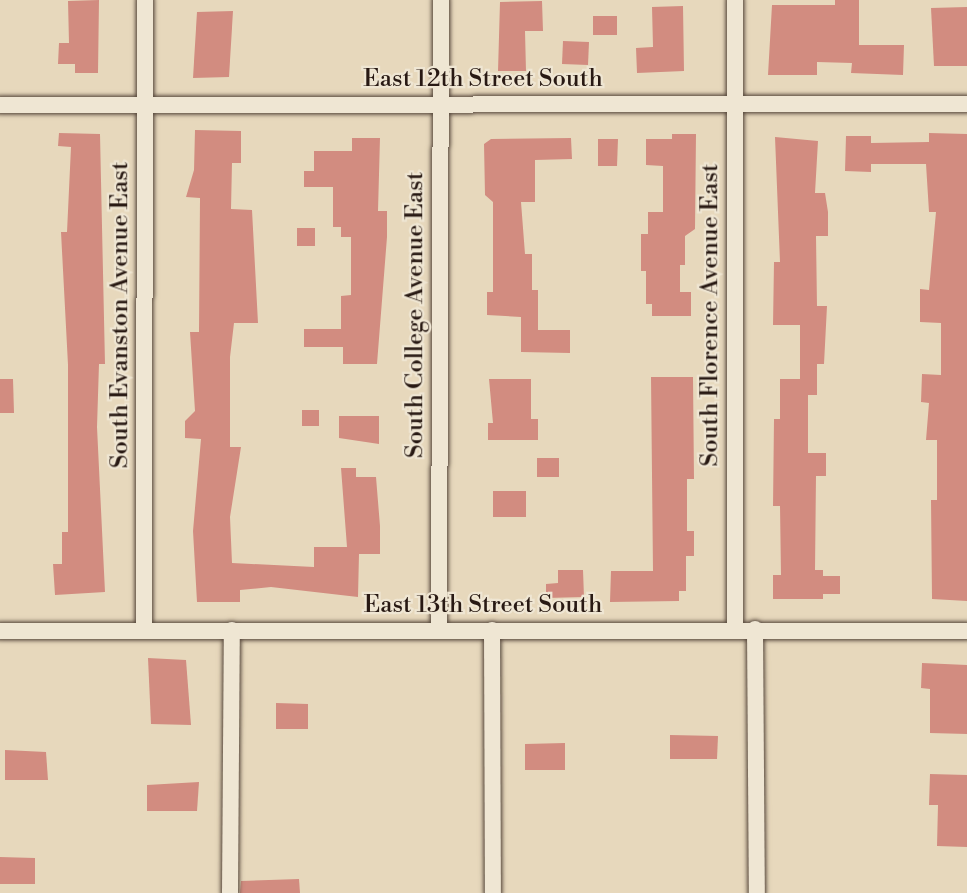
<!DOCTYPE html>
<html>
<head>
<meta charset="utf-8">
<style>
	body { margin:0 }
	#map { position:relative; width:967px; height:893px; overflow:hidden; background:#e7d8bc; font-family:"Libre Bodoni",serif }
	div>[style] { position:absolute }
	.building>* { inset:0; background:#d28c80 }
	.roads { filter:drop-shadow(0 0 2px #58493d) drop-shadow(0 0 2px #58493d) }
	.street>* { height:16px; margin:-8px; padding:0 8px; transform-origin:8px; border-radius:8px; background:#efe6d3 }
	span { translate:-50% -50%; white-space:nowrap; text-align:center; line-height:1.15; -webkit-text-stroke:4.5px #efe6d3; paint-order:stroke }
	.street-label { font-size:24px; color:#281913 }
</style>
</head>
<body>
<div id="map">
	<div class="building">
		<div style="clip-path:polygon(99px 0,98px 73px,75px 73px,75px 64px,58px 64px,59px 43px,69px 43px,68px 1px)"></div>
		<div style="clip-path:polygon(835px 0,859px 0,859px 45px,904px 45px,903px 75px,851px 73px,852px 63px,817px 62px,817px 75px,768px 75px,772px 5px,835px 5px)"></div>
		<div style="clip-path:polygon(542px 1px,543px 31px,525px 31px,526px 71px,498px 71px,500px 2px)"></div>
		<div style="clip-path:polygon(683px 6px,684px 71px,637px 73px,636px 48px,653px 47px,652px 7px)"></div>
		<div style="clip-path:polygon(967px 7px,967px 66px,934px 66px,931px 8px)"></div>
		<div style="clip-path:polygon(233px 11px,229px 77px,193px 78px,197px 12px)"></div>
		<div style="clip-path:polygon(593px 16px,617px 16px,617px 35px,593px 35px)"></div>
		<div style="clip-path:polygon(563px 41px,589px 42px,588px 65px,562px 64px)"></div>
		<div style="clip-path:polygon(195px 130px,241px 131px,241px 163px,232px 163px,231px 209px,252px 210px,258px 323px,234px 323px,230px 357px,230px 447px,241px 447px,230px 517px,232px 563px,314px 567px,314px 547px,347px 547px,341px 468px,356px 468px,356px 477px,376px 477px,380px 526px,380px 554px,359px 554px,358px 597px,271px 587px,240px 590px,240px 602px,197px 602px,193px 531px,201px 439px,185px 438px,185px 421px,195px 411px,190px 332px,199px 332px,200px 198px,186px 197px,194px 170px)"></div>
		<div style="clip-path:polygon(59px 133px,100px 134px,105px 364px,99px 364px,97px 427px,105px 592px,55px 595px,53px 564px,62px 564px,62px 532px,68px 532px,68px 365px,61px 232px,67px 232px,71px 147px,58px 146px)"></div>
		<div style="clip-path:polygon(929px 133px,967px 134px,967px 601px,932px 599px,931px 500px,937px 500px,937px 440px,926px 440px,929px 403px,921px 402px,922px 374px,941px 375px,941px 323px,920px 322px,920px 289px,929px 290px,936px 212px,929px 212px,926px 164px,871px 164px,871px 172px,845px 171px,846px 136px,871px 136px,871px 143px,929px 142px)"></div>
		<div style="clip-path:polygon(672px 134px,696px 134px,695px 229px,685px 236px,685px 265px,680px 265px,680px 292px,691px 292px,691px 316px,652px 316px,652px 304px,646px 304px,646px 271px,641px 271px,641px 234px,648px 234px,648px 212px,663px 212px,663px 166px,646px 165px,646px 139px,672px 139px)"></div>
		<div style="clip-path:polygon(775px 137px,818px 141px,815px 193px,825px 193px,828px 212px,828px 236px,816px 236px,817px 306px,827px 306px,824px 364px,817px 364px,817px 395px,808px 395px,808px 453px,826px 453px,826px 476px,816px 476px,815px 570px,823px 570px,823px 576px,840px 576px,840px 594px,823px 594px,823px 599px,773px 599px,773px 575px,781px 575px,780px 506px,773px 506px,774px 419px,780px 419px,780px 379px,800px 379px,800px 325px,773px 325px,774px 262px,780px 262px)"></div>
		<div style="clip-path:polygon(352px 138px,380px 138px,378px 211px,387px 211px,387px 237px,377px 364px,343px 364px,343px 347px,304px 347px,304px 329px,341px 329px,341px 296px,351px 295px,351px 237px,341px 237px,341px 227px,333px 227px,333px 187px,304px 187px,304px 171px,314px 171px,314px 151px,352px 151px)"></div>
		<div style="clip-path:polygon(571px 138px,572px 159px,535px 160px,535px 202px,521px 202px,525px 254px,532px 254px,532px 290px,538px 290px,538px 330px,570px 330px,570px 353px,521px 352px,521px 317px,487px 315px,487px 292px,493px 292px,493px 202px,485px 195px,484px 144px,491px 139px)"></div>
		<div style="clip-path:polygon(598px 139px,618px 139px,617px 166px,598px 166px)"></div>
		<div style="clip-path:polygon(297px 228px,315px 228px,315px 246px,297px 246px)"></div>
		<div style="clip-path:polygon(651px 377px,693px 377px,694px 479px,687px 479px,687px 531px,694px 531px,694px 556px,686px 556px,686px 591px,679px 591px,679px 601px,610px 602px,611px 571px,653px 571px)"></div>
		<div style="clip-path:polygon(0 379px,13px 379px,14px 413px,0 413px)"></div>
		<div style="clip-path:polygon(489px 379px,531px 379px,531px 419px,538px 419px,538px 440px,488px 440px,488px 423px,493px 423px)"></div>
		<div style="clip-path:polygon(302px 410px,319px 410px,319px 426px,302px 426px)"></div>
		<div style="clip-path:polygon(339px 416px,379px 416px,379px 444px,339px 438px)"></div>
		<div style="clip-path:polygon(537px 458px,559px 458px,559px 477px,537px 477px)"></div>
		<div style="clip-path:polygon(493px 491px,526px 491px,526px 517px,493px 517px)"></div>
		<div style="clip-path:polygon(558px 570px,583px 570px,584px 597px,546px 598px,546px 584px,558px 583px)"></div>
		<div style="clip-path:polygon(148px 658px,186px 660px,191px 725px,151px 724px)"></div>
		<div style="clip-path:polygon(922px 663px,967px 665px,967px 734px,930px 733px,930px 689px,921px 688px)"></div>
		<div style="clip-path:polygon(276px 703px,308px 704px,308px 729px,276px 729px)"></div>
		<div style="clip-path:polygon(670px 735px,718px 736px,717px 759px,670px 759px)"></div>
		<div style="clip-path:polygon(565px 743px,565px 770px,525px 770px,525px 744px)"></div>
		<div style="clip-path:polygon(5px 750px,46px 752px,48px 780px,5px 780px)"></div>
		<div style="clip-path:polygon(930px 774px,967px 775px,967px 847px,937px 846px,938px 805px,929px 805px)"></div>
		<div style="clip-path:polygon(199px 782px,197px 811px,147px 811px,147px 785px)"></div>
		<div style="clip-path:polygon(0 857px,35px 858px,35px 884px,0 884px)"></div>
		<div style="clip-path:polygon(299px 879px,300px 893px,240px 893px,241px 881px)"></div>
	</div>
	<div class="roads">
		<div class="street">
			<div style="left:735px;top:0;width:629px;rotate:90deg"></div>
			<div style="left:0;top:105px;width:967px;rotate:-0.06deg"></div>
			<div style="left:755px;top:629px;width:264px;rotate:89.6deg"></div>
			<div style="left:144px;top:630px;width:630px;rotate:-89.91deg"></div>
			<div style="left:439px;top:630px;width:630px;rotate:-89.82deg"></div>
			<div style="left:492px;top:630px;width:263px;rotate:89.8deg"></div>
			<div style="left:0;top:631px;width:967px"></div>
			<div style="left:230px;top:893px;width:263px;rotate:-89.6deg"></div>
		</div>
	</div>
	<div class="street-label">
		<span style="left:483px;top:80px">East 12th Street South</span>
		<span style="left:121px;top:315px;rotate:-90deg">South Evanston Avenue East</span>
		<span style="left:416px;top:315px;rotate:-90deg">South College Avenue East</span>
		<span style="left:711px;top:315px;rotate:-90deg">South Florence Avenue East</span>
		<span style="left:483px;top:606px">East 13th Street South</span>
	</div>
</div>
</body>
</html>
